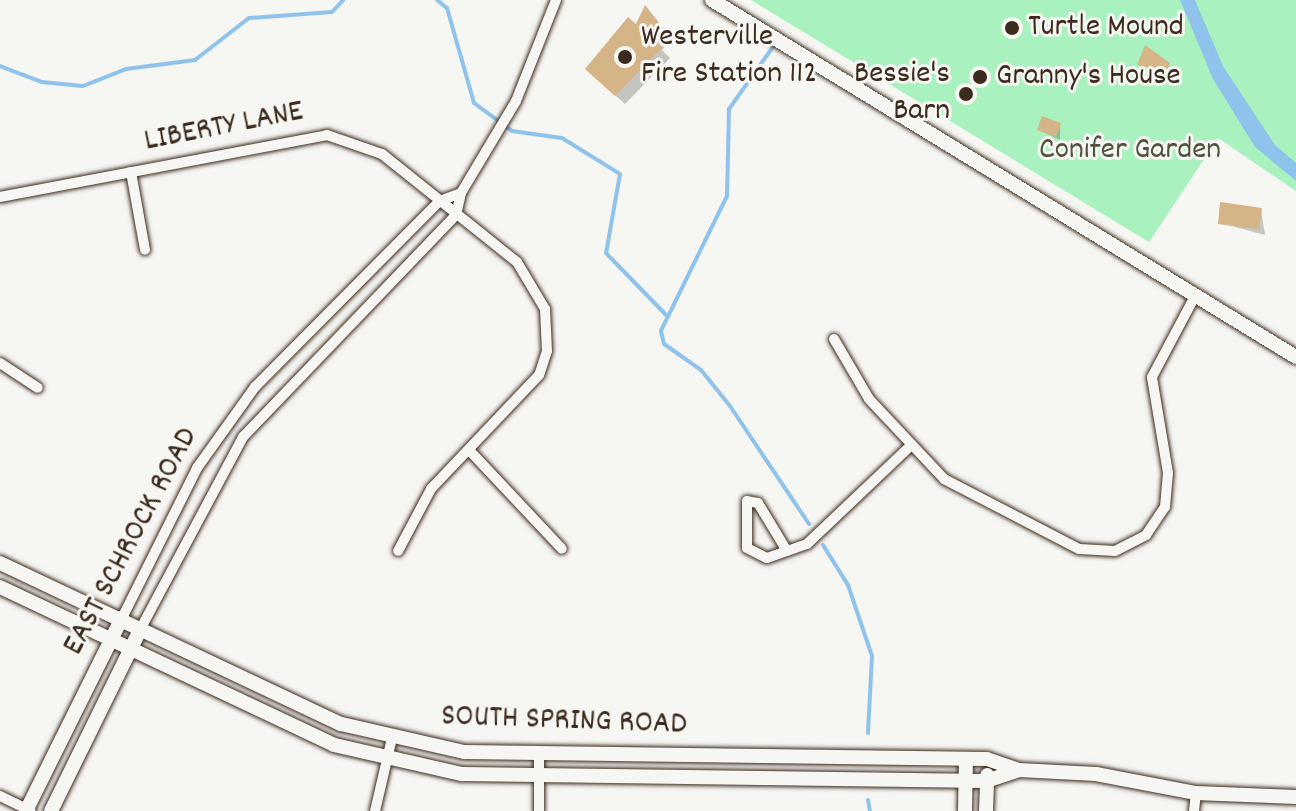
<!DOCTYPE html>
<html>
<head>
<meta charset="utf-8">
<style>
	body { margin:0 }
	#map { position:relative; width:1296px; height:811px; overflow:hidden; background:#f6f6f2; font-family:Dekko,sans-serif }
	div>[style] { position:absolute }
	.green>* { inset:0; background:#a9f1be }
	.water>* { inset:0; background:#8fc3ec }
	.shadow>* { inset:0; background:#0003 }
	.stream>* { height:4px; margin:-2px; padding:0 2px; transform-origin:2px; border-radius:2px; background:#8fc3ec }
	.building>* { inset:0; background:#d5b488 }
	.roads { filter:drop-shadow(0 0 2px #3b2a1e) drop-shadow(0 0 2px #3b2a1e) }
	.street>* { height:10px; margin:-5px; padding:0 5px; transform-origin:5px; border-radius:5px; background:#f6f6f2 }
	.secondary>* { height:14px; margin:-7px; padding:0 7px; transform-origin:7px; border-radius:7px; background:#f6f6f2 }
	.dots>* { width:22px; height:22px; translate:-50% -50%; box-sizing:border-box; border:4px solid #f6f6f2; border-radius:50% }
	span { translate:-50% -50%; white-space:nowrap; text-align:center; line-height:1.15; -webkit-text-stroke:6px #f6f6f2; paint-order:stroke }
	.poi-label { font-size:32px; color:#3b2a1e }
	.left { translate:0 -50%; text-align:left }
	.right { translate:-100% -50%; text-align:right }
	.street-label { font-size:32px; color:#3b2a1e }
	.park-label { font-size:32px; color:#51523e }
</style>
</head>
<body>
<div id="map">
	<div class="green">
		<div style="clip-path:polygon(751px 0,1296px 0,1296px 191px,1218px 138px,1149px 242px)"></div>
	</div>
	<div class="water">
		<div style="clip-path:polygon(1180px 0,1195px 0,1223px 66px,1275px 145px,1296px 163px,1296px 181px,1255px 147px,1213px 79px)"></div>
	</div>
	<div class="shadow">
		<div style="clip-path:polygon(653px 17px,672px 39px,662px 50px,670px 58px,625px 104px,596px 78px)"></div>
		<div style="clip-path:polygon(1060px 125px,1060px 140px,1039px 130px)"></div>
		<div style="clip-path:polygon(1261px 210px,1265px 235px,1220px 223px)"></div>
	</div>
	<div class="stream">
		<div style="left:437px;top:0;width:13px;rotate:39deg"></div>
		<div style="left:447px;top:8px;width:99px;rotate:74.1deg"></div>
		<div style="left:474px;top:103px;width:47px;rotate:36.4deg"></div>
		<div style="left:512px;top:131px;width:50px;rotate:8deg"></div>
		<div style="left:562px;top:138px;width:68px;rotate:31.8deg"></div>
		<div style="left:620px;top:174px;width:80px;rotate:100deg"></div>
		<div style="left:606px;top:253px;width:86px;rotate:45.9deg"></div>
		<div style="left:775px;top:44px;width:80px;rotate:125.3deg"></div>
		<div style="left:729px;top:109px;width:87px;rotate:91.3deg"></div>
		<div style="left:727px;top:196px;width:150px;rotate:116.1deg"></div>
		<div style="left:661px;top:331px;width:13px;rotate:77deg"></div>
		<div style="left:664px;top:344px;width:45px;rotate:35.1deg"></div>
		<div style="left:701px;top:370px;width:46px;rotate:51.1deg"></div>
		<div style="left:730px;top:406px;width:142px;rotate:56.2deg"></div>
		<div style="left:0;top:66px;width:45px;rotate:20.9deg"></div>
		<div style="left:42px;top:82px;width:41px;rotate:5.6deg"></div>
		<div style="left:83px;top:86px;width:46px;rotate:-21.6deg"></div>
		<div style="left:126px;top:69px;width:70px;rotate:-7.4deg"></div>
		<div style="left:195px;top:60px;width:68px;rotate:-37.9deg"></div>
		<div style="left:249px;top:18px;width:83px;rotate:-4.1deg"></div>
		<div style="left:332px;top:12px;width:16px;rotate:-47deg"></div>
		<div style="left:823px;top:545px;width:47px;rotate:58deg"></div>
		<div style="left:848px;top:585px;width:75px;rotate:71.3deg"></div>
		<div style="left:872px;top:656px;width:77px;rotate:93deg"></div>
		<div style="left:868px;top:800px;width:11px;rotate:80deg"></div>
	</div>
	<div class="building">
		<div style="clip-path:polygon(645px 5px,664px 29px,654px 40px,662px 48px,615px 96px,585px 69px,628px 17px,636px 24px)"></div>
		<div style="clip-path:polygon(1145px 45px,1170px 63px,1166px 73px,1137px 65px)"></div>
		<div style="clip-path:polygon(980px 70px,987px 78px,980px 85px,972px 76px)"></div>
		<div style="clip-path:polygon(965px 86px,974px 95px,967px 102px,958px 93px)"></div>
		<div style="clip-path:polygon(1042px 116px,1061px 123px,1056px 137px,1037px 130px)"></div>
		<div style="clip-path:polygon(1220px 202px,1262px 208px,1259px 229px,1218px 224px)"></div>
	</div>
	<div class="roads">
		<div class="street">
			<div style="left:131px;top:172px;width:79px;rotate:79.8deg"></div>
			<div style="left:0;top:197px;width:333px;rotate:-10.7deg"></div>
			<div style="left:327px;top:135px;width:58px;rotate:19.1deg"></div>
			<div style="left:382px;top:154px;width:173px;rotate:38.7deg"></div>
			<div style="left:517px;top:262px;width:55px;rotate:59.2deg"></div>
			<div style="left:545px;top:309px;width:42px;rotate:87.3deg"></div>
			<div style="left:547px;top:351px;width:25px;rotate:108deg"></div>
			<div style="left:539px;top:375px;width:157px;rotate:133.5deg"></div>
			<div style="left:431px;top:489px;width:70px;rotate:118deg"></div>
			<div style="left:834px;top:339px;width:69px;rotate:59.7deg"></div>
			<div style="left:869px;top:399px;width:110px;rotate:46.8deg"></div>
			<div style="left:944px;top:479px;width:152px;rotate:27.4deg"></div>
			<div style="left:1079px;top:549px;width:36px;rotate:3deg"></div>
			<div style="left:1115px;top:551px;width:35px;rotate:-27deg"></div>
			<div style="left:1146px;top:535px;width:34px;rotate:-56deg"></div>
			<div style="left:1165px;top:507px;width:34px;rotate:-85deg"></div>
			<div style="left:1168px;top:473px;width:97px;rotate:-99.5deg"></div>
			<div style="left:1152px;top:377px;width:92px;rotate:-62deg"></div>
			<div style="left:0;top:363px;width:45px;rotate:33.3deg"></div>
			<div style="left:470px;top:451px;width:134px;rotate:46.8deg"></div>
			<div style="left:787px;top:551px;width:56px;rotate:-121.1deg"></div>
			<div style="left:758px;top:503px;width:11px;rotate:-170deg"></div>
			<div style="left:747px;top:501px;width:47px;rotate:90deg"></div>
			<div style="left:747px;top:548px;width:22px;rotate:27deg"></div>
			<div style="left:767px;top:558px;width:42px;rotate:-19.3deg"></div>
			<div style="left:807px;top:544px;width:139px;rotate:-43.5deg"></div>
			<div style="left:122px;top:618px;width:168px;rotate:-63.4deg"></div>
			<div style="left:197px;top:468px;width:100px;rotate:-54.4deg"></div>
			<div style="left:255px;top:387px;width:262px;rotate:-45.2deg"></div>
			<div style="left:440px;top:201px;width:22px;rotate:-21deg"></div>
			<div style="left:141px;top:628px;width:217px;rotate:-61.9deg"></div>
			<div style="left:243px;top:437px;width:308px;rotate:-46.2deg"></div>
			<div style="left:456px;top:215px;width:23px;rotate:-77deg"></div>
			<div style="left:461px;top:193px;width:107px;rotate:-59.1deg"></div>
			<div style="left:516px;top:101px;width:109px;rotate:-68.4deg"></div>
			<div style="left:0;top:796px;width:34px;rotate:26deg"></div>
			<div style="left:375px;top:811px;width:75px;rotate:-76.9deg"></div>
			<div style="left:539px;top:811px;width:56px;rotate:-90deg"></div>
			<div style="left:1194px;top:811px;width:18px;rotate:-84deg"></div>
		</div>
		<div class="secondary">
			<div style="left:712px;top:0;width:684px;rotate:31.44deg"></div>
			<div style="left:0;top:563px;width:377px;rotate:25.3deg"></div>
			<div style="left:341px;top:724px;width:126px;rotate:12.8deg"></div>
			<div style="left:464px;top:752px;width:523px;rotate:0.77deg"></div>
			<div style="left:987px;top:759px;width:34px;rotate:19deg"></div>
			<div style="left:1019px;top:770px;width:77px;rotate:3deg"></div>
			<div style="left:1096px;top:774px;width:102px;rotate:10.8deg"></div>
			<div style="left:1196px;top:793px;width:100px;rotate:2.3deg"></div>
			<div style="left:0;top:587px;width:369px;rotate:25.3deg"></div>
			<div style="left:334px;top:745px;width:131px;rotate:12.8deg"></div>
			<div style="left:462px;top:774px;width:524px;rotate:0.77deg"></div>
			<div style="left:986px;top:781px;width:35px;rotate:-18deg"></div>
			<div style="left:26px;top:811px;width:216px;rotate:-63.6deg"></div>
			<div style="left:51px;top:811px;width:204px;rotate:-63.8deg"></div>
			<div style="left:965px;top:811px;width:52px;rotate:-88.9deg"></div>
			<div style="left:986px;top:811px;width:36px;rotate:-88deg"></div>
		</div>
	</div>
	<div class="dots">
		<div style="left:1012px;top:28px;background:#3b2a1e"></div>
		<div style="left:625px;top:57px;background:#3b2a1e"></div>
		<div style="left:980px;top:77px;background:#3b2a1e"></div>
		<div style="left:966px;top:94px;background:#3b2a1e"></div>
	</div>
	<div class="poi-label">
		<span class="left" style="left:1028px;top:28px">Turtle Mound</span>
		<span class="left" style="left:641px;top:57px">Westerville<br>Fire Station 112</span>
		<span class="right" style="left:950px;top:94px">Bessie's<br>Barn</span>
		<span class="left" style="left:996px;top:77px">Granny's House</span>
	</div>
	<div class="street-label">
		<span style="left:224px;top:128px;rotate:-11deg">LIBERTY LANE</span>
		<span style="left:132px;top:542px;rotate:-62deg">EAST SCHROCK ROAD</span>
		<span style="left:564px;top:722px;rotate:2deg">SOUTH SPRING ROAD</span>
	</div>
	<div class="park-label">
		<span style="left:1130px;top:151px">Conifer Garden</span>
	</div>
</div>
</body>
</html>
